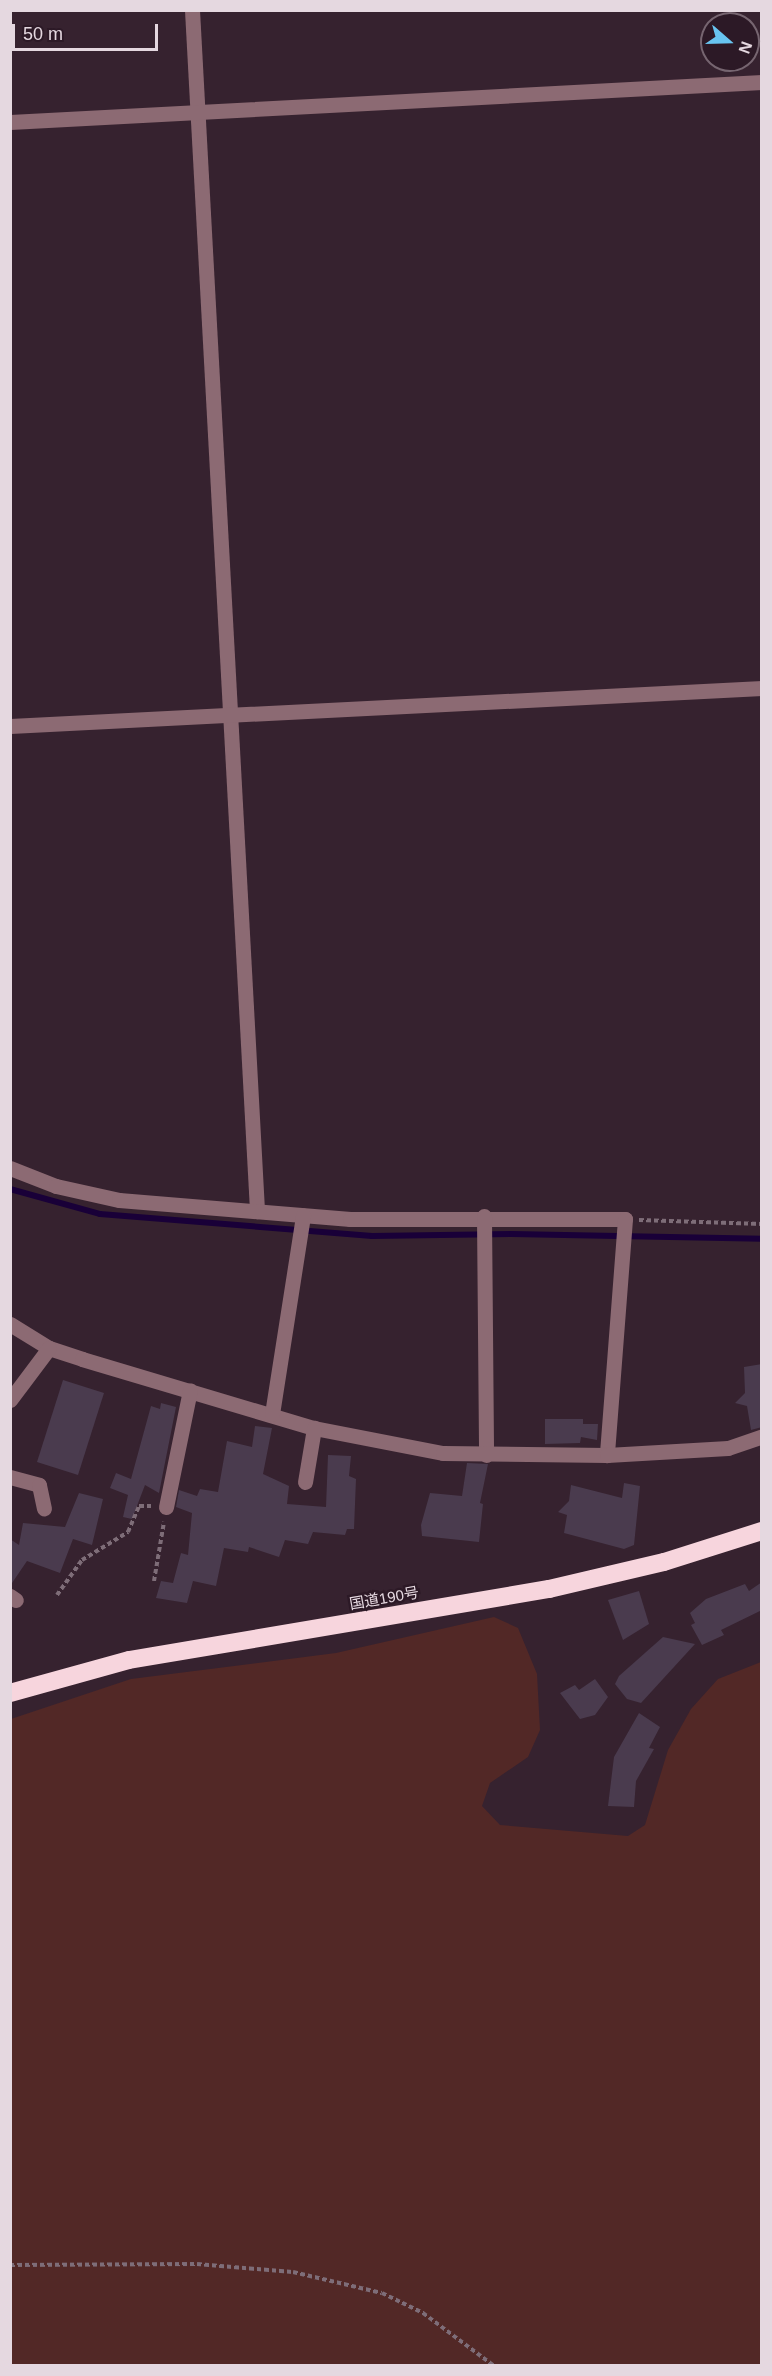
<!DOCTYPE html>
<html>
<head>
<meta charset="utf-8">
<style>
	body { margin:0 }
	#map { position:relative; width:772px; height:2376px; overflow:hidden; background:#36222f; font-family:Arial,"Noto Sans JP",sans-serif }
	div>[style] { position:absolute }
	.green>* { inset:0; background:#522826 }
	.stream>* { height:6px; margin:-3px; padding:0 3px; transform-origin:3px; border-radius:3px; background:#190038 }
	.building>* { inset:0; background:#4a3b4e }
	.path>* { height:4px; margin-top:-2px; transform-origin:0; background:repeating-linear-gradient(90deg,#7e6d78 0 4.5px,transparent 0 7.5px) }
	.minor>* { height:15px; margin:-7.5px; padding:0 7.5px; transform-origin:7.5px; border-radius:7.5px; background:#8c6a73 }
	.highway>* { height:18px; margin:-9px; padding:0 9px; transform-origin:9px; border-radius:9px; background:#f7d5dd }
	span { translate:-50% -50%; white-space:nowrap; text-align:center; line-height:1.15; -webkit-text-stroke:5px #2c1926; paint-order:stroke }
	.street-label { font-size:15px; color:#e5d8e0 }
	.frame { position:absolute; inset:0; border:12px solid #e5d8e0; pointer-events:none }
	.north { position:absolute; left:700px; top:12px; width:60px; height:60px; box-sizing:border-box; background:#2c1926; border:2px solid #766570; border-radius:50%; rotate:110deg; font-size:16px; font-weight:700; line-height:24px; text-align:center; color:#e5d8e0 }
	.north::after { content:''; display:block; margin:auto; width:21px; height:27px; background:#68c4f0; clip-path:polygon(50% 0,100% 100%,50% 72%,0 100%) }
	.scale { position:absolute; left:12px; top:24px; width:146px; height:27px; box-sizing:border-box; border:3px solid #e5d8e0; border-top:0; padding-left:8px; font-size:18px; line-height:21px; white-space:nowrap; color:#e5d8e0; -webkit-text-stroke:4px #2c1926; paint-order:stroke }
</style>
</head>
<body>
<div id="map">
	<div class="green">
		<div style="clip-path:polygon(494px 1617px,518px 1628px,537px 1674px,540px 1730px,528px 1757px,490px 1783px,482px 1806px,500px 1825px,628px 1836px,645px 1825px,668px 1750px,691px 1709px,718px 1679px,761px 1662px,761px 2365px,11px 2365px,11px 1719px,131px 1679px,336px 1653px)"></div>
	</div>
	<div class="stream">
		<div style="left:10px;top:1189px;width:93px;rotate:15.5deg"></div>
		<div style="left:100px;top:1214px;width:273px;rotate:4.6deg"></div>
		<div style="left:372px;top:1236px;width:140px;rotate:-0.8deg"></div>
		<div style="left:512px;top:1234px;width:250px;rotate:1.1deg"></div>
	</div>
	<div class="building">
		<div style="clip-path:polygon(762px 1364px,762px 1427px,751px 1430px,747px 1406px,735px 1403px,745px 1393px,744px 1367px)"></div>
		<div style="clip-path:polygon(63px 1380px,104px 1393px,78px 1475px,37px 1462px)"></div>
		<div style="clip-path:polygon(161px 1403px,176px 1407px,159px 1493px,145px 1485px,132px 1519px,123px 1517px,128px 1495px,110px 1488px,116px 1473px,131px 1479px,151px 1406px,160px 1409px)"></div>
		<div style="clip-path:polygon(545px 1419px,583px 1419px,583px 1424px,598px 1424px,597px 1440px,581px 1437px,580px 1443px,545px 1444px)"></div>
		<div style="clip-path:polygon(255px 1426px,272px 1428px,263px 1474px,289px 1486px,287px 1504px,326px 1507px,328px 1455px,351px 1456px,349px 1476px,356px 1479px,354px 1529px,347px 1529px,345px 1535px,313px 1532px,308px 1544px,285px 1540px,279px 1557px,249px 1547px,248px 1552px,224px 1548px,216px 1586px,193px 1581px,187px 1603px,156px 1598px,161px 1581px,173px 1583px,181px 1553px,188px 1555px,192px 1513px,176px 1507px,179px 1490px,197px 1496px,200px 1489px,218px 1492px,227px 1441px,252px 1447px)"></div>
		<div style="clip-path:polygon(467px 1463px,488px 1464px,480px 1503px,483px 1504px,479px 1542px,422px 1536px,421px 1525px,430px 1493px,462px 1496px)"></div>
		<div style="clip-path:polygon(624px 1483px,640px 1486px,634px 1545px,624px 1549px,564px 1533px,567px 1515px,558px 1512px,569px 1501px,571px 1485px,622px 1498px)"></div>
		<div style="clip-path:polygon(79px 1493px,103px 1499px,92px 1545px,73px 1539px,60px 1573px,27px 1561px,10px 1586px,10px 1539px,19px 1545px,23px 1523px,65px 1527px)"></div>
		<div style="clip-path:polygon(762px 1582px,762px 1610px,721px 1630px,724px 1635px,702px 1645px,691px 1625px,695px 1623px,690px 1613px,706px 1599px,745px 1584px,749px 1591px)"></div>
		<div style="clip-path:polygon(639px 1591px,649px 1624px,623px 1640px,608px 1600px)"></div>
		<div style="clip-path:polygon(663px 1637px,695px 1644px,641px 1703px,627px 1699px,615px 1684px,619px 1676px)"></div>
		<div style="clip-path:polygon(595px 1679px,608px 1697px,595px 1715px,580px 1719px,560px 1693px,575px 1685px,579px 1690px)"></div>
		<div style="clip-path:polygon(639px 1713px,660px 1727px,649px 1748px,654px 1749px,636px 1781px,634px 1807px,608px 1806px,614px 1757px)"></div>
	</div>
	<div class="path">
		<div style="left:639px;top:1220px;width:123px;rotate:1.9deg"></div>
		<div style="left:154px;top:1581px;width:60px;rotate:-80.4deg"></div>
		<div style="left:57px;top:1595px;width:43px;rotate:-54.5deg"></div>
		<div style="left:82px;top:1560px;width:54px;rotate:-31.3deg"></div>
		<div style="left:128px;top:1532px;width:28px;rotate:-67deg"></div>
		<div style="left:139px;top:1506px;width:12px"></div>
		<div style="left:10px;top:2265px;width:187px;rotate:-0.3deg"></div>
		<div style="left:197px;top:2264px;width:96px;rotate:4.8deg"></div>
		<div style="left:293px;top:2272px;width:91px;rotate:13.3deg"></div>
		<div style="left:382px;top:2293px;width:46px;rotate:26deg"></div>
		<div style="left:423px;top:2313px;width:89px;rotate:36.7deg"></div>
	</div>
	<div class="minor">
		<div style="left:192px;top:10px;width:1203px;rotate:86.9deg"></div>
		<div style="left:10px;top:122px;width:753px;rotate:-3.04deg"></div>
		<div style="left:10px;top:726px;width:753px;rotate:-2.89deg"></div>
		<div style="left:10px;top:1168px;width:49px;rotate:21.4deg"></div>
		<div style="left:56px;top:1186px;width:65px;rotate:12.5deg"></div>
		<div style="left:119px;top:1200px;width:232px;rotate:4.7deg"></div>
		<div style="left:350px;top:1219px;width:275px"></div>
		<div style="left:625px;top:1219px;width:237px;rotate:94.4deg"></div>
		<div style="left:484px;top:1216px;width:239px;rotate:89.5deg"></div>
		<div style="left:10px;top:1324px;width:46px;rotate:31.6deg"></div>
		<div style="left:49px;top:1348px;width:35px;rotate:18deg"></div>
		<div style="left:82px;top:1359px;width:242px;rotate:16.6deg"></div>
		<div style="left:314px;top:1428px;width:131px;rotate:11deg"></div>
		<div style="left:443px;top:1453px;width:164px;rotate:0.7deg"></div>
		<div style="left:607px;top:1455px;width:121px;rotate:-3.3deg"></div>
		<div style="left:728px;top:1448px;width:36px;rotate:-19deg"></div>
		<div style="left:10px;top:1400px;width:65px;rotate:-53.1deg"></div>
		<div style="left:272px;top:1414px;width:201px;rotate:-81.1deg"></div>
		<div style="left:10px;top:1477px;width:30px;rotate:15deg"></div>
		<div style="left:39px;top:1485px;width:24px;rotate:78deg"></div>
		<div style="left:305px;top:1482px;width:55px;rotate:-80.5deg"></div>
		<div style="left:166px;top:1507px;width:119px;rotate:-78.4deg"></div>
		<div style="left:10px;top:1596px;width:7px;rotate:34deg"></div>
	</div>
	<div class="highway">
		<div style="left:10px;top:1693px;width:123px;rotate:-15.5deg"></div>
		<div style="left:129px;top:1660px;width:426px;rotate:-9.6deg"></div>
		<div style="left:549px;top:1589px;width:118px;rotate:-13.2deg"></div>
		<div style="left:664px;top:1562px;width:103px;rotate:-17.6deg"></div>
	</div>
	<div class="street-label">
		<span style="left:384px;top:1598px;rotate:-10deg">国道190号</span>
	</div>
	<div class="frame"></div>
	<div class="north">N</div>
	<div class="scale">50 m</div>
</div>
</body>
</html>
